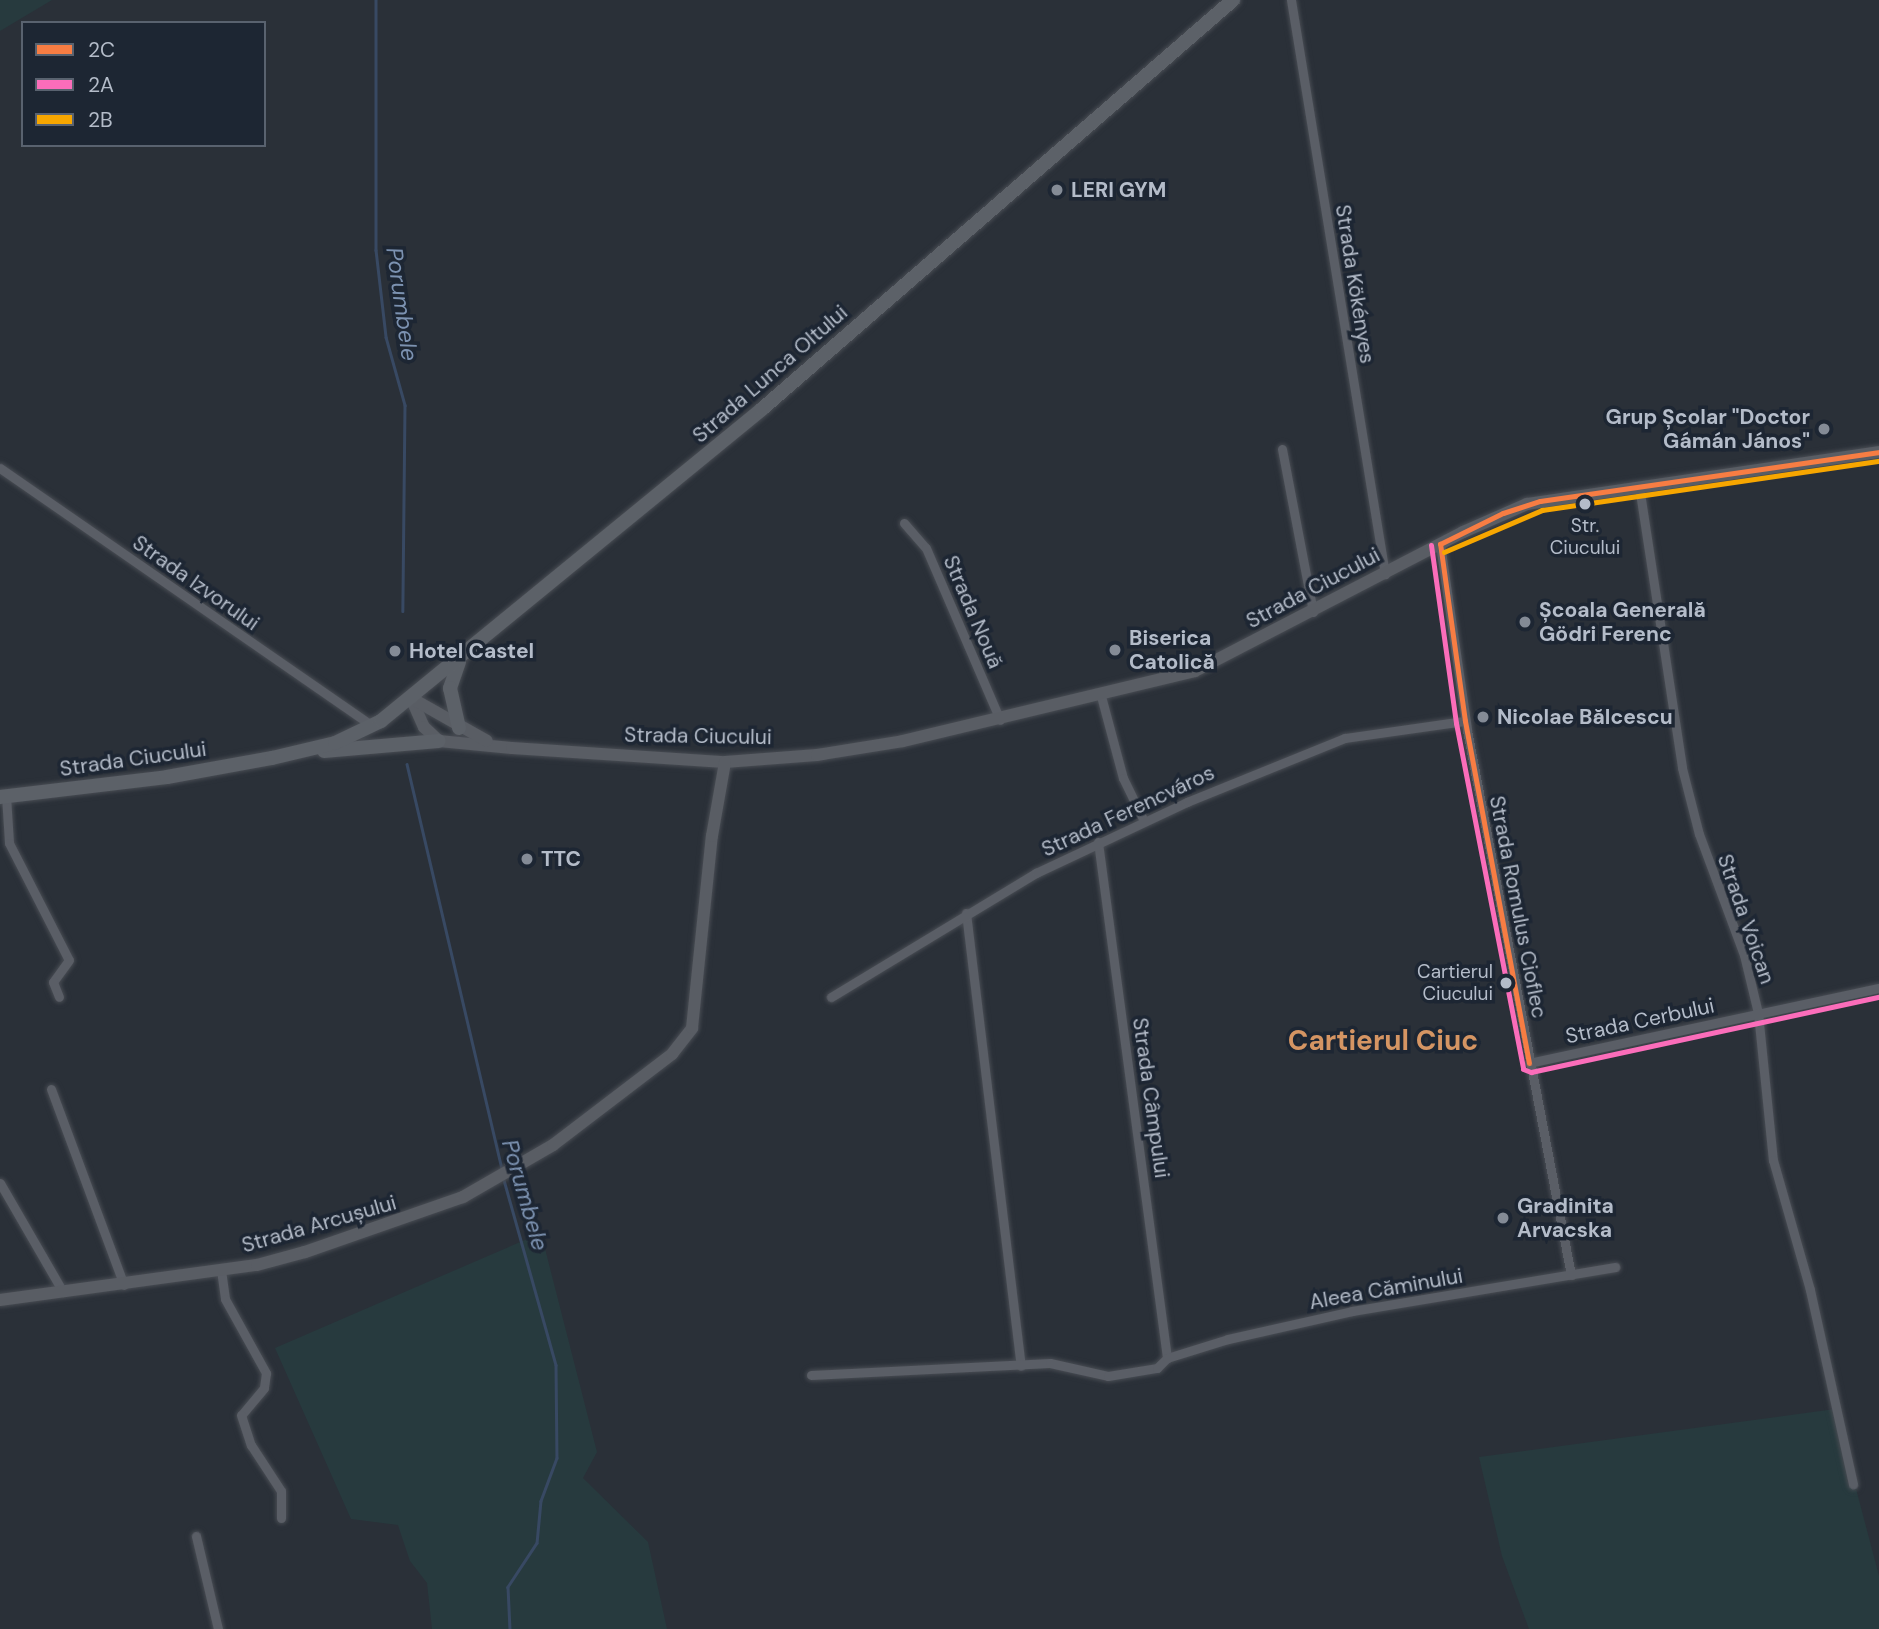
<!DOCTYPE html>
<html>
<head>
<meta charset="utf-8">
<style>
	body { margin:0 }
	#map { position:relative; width:1879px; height:1629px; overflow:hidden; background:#2a3038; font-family:"DM Sans",sans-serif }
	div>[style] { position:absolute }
	.green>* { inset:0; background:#273a3e }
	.stream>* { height:2.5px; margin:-1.25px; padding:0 1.25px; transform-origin:1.25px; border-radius:1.25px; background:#384963 }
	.roads { filter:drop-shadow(0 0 2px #484c53) drop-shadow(0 0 2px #484c53) }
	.street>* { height:9px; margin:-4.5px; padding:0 4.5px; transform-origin:4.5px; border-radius:4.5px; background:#5a5e66 }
	.secondary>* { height:12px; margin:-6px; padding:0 6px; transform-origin:6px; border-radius:6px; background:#595d64 }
	.primary>* { height:14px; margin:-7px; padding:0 7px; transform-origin:7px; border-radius:7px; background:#5c6168 }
	.bus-1>* { height:5px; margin:-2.5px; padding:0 2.5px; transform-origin:2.5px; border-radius:2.5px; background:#f77d43 }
	.bus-2>* { height:5px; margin:-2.5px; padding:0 2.5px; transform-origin:2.5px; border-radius:2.5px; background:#fb6dba }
	.bus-3>* { height:5px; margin:-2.5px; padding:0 2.5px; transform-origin:2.5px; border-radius:2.5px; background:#f7a600 }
	.dots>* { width:19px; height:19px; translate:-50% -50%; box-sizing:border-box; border:4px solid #1d2633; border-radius:50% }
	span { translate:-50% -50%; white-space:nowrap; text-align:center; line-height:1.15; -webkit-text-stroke:7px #1d2633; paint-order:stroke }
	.bus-label { font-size:19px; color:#b4bcc9 }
	.right { translate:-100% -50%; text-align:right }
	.poi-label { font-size:21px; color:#b4bcc9; font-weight:700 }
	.left { translate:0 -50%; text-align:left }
	.street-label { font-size:21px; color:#b4bcc9 }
	.water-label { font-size:23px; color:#7c92b1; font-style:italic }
	.district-label { font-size:28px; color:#d59563; font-weight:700 }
	.legend { position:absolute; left:21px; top:21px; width:245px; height:126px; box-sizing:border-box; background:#1d2633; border:2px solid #59626f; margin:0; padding:9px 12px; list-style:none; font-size:21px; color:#b4bcc9 }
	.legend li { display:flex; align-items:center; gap:14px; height:35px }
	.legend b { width:35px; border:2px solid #59626f }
</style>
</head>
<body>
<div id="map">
	<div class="green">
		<div style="clip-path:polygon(0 0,52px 0,0 31px)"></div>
		<div style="clip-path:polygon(541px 1233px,597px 1452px,583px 1478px,648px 1542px,667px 1629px,432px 1629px,427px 1583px,410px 1561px,398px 1525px,351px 1519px,275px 1348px)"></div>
		<div style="clip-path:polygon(1835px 1409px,1879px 1576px,1879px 1629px,1529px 1629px,1502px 1556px,1479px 1457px)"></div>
	</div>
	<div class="stream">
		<div style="left:376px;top:0;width:250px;rotate:90deg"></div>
		<div style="left:376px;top:250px;width:88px;rotate:83.4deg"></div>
		<div style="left:386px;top:337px;width:71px;rotate:74.4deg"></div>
		<div style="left:405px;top:405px;width:206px;rotate:90.6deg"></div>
		<div style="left:407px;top:764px;width:417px;rotate:76.8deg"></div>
		<div style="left:504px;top:1180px;width:192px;rotate:74.3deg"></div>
		<div style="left:556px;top:1365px;width:93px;rotate:89.4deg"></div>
		<div style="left:557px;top:1458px;width:46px;rotate:110.4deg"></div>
		<div style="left:541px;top:1501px;width:42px;rotate:95.4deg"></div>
		<div style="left:537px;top:1543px;width:53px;rotate:123.4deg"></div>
		<div style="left:508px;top:1587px;width:42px;rotate:87.3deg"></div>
	</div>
	<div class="roads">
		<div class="street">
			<div style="left:1291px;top:0;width:582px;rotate:80.7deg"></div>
			<div style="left:1282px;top:449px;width:166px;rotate:79.2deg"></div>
			<div style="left:0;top:468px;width:453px;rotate:34.7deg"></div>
			<div style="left:1639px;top:486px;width:285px;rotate:81.3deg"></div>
			<div style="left:1682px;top:768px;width:68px;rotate:75.6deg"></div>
			<div style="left:1699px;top:834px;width:129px;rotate:69.6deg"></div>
			<div style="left:1744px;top:955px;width:60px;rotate:76.4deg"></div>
			<div style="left:1758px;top:1013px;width:148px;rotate:84.2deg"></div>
			<div style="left:1773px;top:1160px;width:135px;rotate:74.1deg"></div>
			<div style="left:1810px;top:1290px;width:199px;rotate:77.5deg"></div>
			<div style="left:904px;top:523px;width:33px;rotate:49deg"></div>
			<div style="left:926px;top:548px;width:187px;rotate:66.7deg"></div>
			<div style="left:1440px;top:544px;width:188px;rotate:81.7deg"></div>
			<div style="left:1467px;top:730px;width:555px;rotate:79.2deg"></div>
			<div style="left:1101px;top:696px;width:85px;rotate:75deg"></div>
			<div style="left:1123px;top:778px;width:48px;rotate:64deg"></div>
			<div style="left:6px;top:796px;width:47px;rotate:86.3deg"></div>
			<div style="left:9px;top:843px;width:131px;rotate:62.9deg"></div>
			<div style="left:69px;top:960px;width:27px;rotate:126deg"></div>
			<div style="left:53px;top:982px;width:16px;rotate:68deg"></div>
			<div style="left:1098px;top:842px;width:521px;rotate:82.38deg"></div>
			<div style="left:966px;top:913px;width:456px;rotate:83.1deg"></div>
			<div style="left:831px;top:997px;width:240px;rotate:-31.2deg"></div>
			<div style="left:1036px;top:873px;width:167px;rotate:-25.2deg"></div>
			<div style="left:1187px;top:802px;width:170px;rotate:-22.1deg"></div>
			<div style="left:1345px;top:738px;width:121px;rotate:-8.1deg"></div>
			<div style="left:1529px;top:1063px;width:358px;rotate:-12.1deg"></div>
			<div style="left:51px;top:1089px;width:209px;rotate:69.6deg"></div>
			<div style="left:0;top:1183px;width:126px;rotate:60deg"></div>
			<div style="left:221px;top:1270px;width:29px;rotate:82deg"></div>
			<div style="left:225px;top:1299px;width:85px;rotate:61deg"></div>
			<div style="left:266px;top:1373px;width:15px;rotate:98deg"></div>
			<div style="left:264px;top:1388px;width:35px;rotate:130deg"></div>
			<div style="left:241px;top:1415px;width:32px;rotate:72deg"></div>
			<div style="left:251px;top:1445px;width:55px;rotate:56.9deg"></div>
			<div style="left:281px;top:1491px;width:27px;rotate:90deg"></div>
			<div style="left:811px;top:1375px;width:239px;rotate:-2.9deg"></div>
			<div style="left:1050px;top:1363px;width:59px;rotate:12.6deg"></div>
			<div style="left:1108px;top:1376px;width:50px;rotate:-9.3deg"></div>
			<div style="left:1157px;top:1368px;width:14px;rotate:-45deg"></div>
			<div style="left:1167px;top:1358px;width:64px;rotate:-17.3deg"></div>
			<div style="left:1228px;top:1339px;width:127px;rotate:-12.7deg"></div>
			<div style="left:1352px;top:1311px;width:267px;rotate:-9.5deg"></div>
			<div style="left:196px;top:1536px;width:96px;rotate:76.7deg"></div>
		</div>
		<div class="secondary">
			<div style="left:411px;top:698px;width:32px;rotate:66deg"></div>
			<div style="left:424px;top:727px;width:21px;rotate:43deg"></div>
			<div style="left:439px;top:741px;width:73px;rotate:5.5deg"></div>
			<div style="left:512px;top:748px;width:213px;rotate:3.8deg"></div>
			<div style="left:725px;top:762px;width:92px;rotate:-4.4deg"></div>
			<div style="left:817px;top:755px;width:87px;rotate:-9.2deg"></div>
			<div style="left:903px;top:741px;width:300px;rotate:-13.5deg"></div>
			<div style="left:1195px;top:671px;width:302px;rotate:-27.4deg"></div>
			<div style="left:1463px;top:532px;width:70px;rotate:-23.6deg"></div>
			<div style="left:1527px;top:504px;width:356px;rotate:-8.4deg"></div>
			<div style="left:411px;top:698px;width:87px;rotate:29.5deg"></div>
			<div style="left:0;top:1300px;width:259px;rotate:-7.8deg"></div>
			<div style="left:257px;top:1265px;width:50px;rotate:-15.2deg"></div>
			<div style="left:305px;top:1252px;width:167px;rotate:-19.2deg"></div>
			<div style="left:463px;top:1197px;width:104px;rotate:-30deg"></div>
			<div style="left:553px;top:1145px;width:150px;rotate:-37.4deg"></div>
			<div style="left:672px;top:1054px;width:33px;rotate:-52deg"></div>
			<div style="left:692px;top:1028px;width:193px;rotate:-84.1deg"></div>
			<div style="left:712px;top:836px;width:75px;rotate:-80deg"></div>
		</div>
		<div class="primary">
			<div style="left:459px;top:662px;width:28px;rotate:109deg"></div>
			<div style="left:450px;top:688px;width:41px;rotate:77.3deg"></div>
			<div style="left:324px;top:751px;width:115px;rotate:-5deg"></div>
			<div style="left:0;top:797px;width:168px;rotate:-6.8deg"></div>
			<div style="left:167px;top:777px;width:107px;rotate:-10.3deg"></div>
			<div style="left:272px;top:758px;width:65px;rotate:-13.4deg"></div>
			<div style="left:335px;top:743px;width:51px;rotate:-25.6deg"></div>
			<div style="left:381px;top:721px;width:492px;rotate:-39.3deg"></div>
			<div style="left:762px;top:409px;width:624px;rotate:-40.97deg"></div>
		</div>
	</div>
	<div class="bus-1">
		<div style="left:1529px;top:1063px;width:348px;rotate:-100.6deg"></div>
		<div style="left:1465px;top:721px;width:179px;rotate:-98deg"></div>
		<div style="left:1440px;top:544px;width:70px;rotate:-26.2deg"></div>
		<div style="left:1503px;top:513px;width:39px;rotate:-18deg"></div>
		<div style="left:1540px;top:501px;width:343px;rotate:-8.2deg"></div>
	</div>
	<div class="bus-2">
		<div style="left:1431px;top:545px;width:180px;rotate:82deg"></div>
		<div style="left:1456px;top:723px;width:352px;rotate:79deg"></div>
		<div style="left:1523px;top:1069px;width:9px;rotate:21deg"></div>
		<div style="left:1531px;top:1072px;width:356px;rotate:-12.2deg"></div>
	</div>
	<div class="bus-3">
		<div style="left:1444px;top:552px;width:107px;rotate:-23.2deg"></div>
		<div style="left:1542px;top:510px;width:341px;rotate:-8.3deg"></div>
	</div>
	<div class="dots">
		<div style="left:1057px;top:190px;background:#848b96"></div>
		<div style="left:1824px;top:429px;background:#848b96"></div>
		<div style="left:1585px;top:504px;background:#b4bcc9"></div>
		<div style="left:1525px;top:622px;background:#848b96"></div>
		<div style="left:1115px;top:650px;background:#848b96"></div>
		<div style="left:395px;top:651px;background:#848b96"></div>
		<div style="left:1483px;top:717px;background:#848b96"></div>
		<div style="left:527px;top:859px;background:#848b96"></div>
		<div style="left:1506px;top:983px;background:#b4bcc9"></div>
		<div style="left:1503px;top:1218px;background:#848b96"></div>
	</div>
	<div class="bus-label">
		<span style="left:1585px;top:537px">Str.<br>Ciucului</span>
		<span class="right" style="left:1493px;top:983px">Cartierul<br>Ciucului</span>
	</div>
	<div class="poi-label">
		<span class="left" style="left:1071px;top:190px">LERI GYM</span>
		<span class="right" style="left:1810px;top:429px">Grup Școlar "Doctor<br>Gámán János"</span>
		<span class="left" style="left:1539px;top:622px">Școala Generală<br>Gödri Ferenc</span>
		<span class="left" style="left:1129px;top:650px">Biserica<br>Catolică</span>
		<span class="left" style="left:409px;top:651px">Hotel Castel</span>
		<span class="left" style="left:1497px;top:717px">Nicolae Bălcescu</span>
		<span class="left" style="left:541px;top:859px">TTC</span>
		<span class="left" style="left:1517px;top:1218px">Gradinita<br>Arvacska</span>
	</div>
	<div class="street-label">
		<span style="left:1355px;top:284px;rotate:81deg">Strada Kökényes</span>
		<span style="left:770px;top:374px;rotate:-41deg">Strada Lunca Oltului</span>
		<span style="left:196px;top:583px;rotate:35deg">Strada Izvorului</span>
		<span style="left:1313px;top:588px;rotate:-28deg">Strada Ciucului</span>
		<span style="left:973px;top:612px;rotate:67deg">Strada Nouă</span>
		<span style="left:698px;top:736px;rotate:1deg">Strada Ciucului</span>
		<span style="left:133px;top:759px;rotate:-8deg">Strada Ciucului</span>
		<span style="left:1128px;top:811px;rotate:-25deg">Strada Ferencváros</span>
		<span style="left:1518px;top:907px;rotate:79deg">Strada Romulus Cioflec</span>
		<span style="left:1746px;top:919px;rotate:71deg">Strada Voican</span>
		<span style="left:1640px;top:1021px;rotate:-12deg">Strada Cerbului</span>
		<span style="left:1151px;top:1098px;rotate:82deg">Strada Câmpului</span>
		<span style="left:319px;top:1224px;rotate:-16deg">Strada Arcușului</span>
		<span style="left:1386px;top:1289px;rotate:-10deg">Aleea Căminului</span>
	</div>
	<div class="water-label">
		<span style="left:402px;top:304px;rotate:82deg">Porumbele</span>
		<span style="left:525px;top:1195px;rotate:74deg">Porumbele</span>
	</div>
	<div class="district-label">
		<span style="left:1383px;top:1041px">Cartierul Ciuc</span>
	</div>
	<ul class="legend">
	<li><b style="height:9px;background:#f77d43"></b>2C</li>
	<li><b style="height:9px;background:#fb6dba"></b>2A</li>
	<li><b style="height:9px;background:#f7a600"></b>2B</li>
	</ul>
</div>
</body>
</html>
